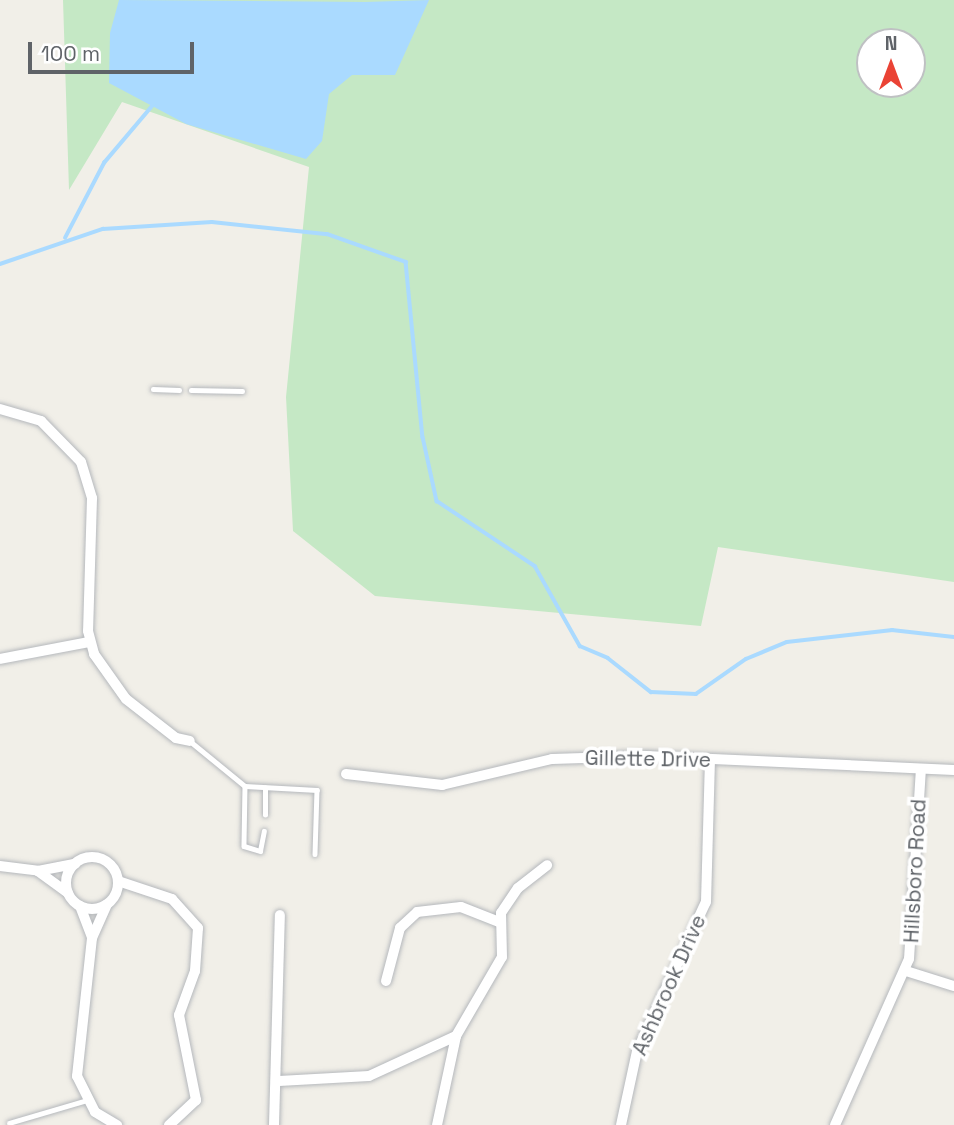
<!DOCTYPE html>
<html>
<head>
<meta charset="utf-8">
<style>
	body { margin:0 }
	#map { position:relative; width:954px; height:1125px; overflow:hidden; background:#f1efe8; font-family:"Space Grotesk",sans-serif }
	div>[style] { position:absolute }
	.green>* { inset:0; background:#c5e8c5 }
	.water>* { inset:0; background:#aadaff }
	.stream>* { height:3.5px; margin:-1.75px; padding:0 1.75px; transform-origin:1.75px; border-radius:1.75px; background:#aadaff }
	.roads { filter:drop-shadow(0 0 2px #b5b8bc) drop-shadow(0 0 2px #b5b8bc) }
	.lane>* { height:4.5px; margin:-2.25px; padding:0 2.25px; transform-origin:2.25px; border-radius:2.25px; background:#fff }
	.street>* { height:10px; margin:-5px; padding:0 5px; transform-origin:5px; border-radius:5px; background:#fff }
	.street>.ring { margin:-5px; padding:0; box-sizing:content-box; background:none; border:10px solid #fff; border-radius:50% }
	span { translate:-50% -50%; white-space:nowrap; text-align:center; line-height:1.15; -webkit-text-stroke:7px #fff; paint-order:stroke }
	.street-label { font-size:21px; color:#5f6368 }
	.north { position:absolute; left:856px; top:28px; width:70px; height:70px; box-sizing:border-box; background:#fff; border:2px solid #bfc1c3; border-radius:50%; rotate:0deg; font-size:19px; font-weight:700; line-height:28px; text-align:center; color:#5f6368 }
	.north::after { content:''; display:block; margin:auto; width:24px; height:32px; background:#ea4335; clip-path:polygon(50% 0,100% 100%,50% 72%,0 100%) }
	.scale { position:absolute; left:28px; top:42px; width:166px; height:32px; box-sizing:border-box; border:4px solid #5f6368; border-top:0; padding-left:9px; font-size:21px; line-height:24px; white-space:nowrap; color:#5f6368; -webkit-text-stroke:5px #fff; paint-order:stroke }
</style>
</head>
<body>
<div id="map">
	<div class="green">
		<div style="clip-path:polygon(evenodd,63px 0,954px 0,954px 582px,718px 547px,701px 626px,375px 596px,293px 531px,286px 397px,309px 167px,122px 102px,69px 190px,63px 0,870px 42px,912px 42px,912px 84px,870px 84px,870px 42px)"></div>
	</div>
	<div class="water">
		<div style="clip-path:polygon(119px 0,365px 2px,429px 0,395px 75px,352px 75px,329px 94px,322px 141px,306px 159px,186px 124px,109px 83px,110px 33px)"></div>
	</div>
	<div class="stream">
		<div style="left:65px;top:238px;width:85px;rotate:-62.5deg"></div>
		<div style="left:104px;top:163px;width:76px;rotate:-49.8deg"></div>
		<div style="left:0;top:264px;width:109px;rotate:-18.8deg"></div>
		<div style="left:103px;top:229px;width:109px;rotate:-3.7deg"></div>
		<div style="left:212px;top:222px;width:116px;rotate:6deg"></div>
		<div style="left:327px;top:234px;width:84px;rotate:19.5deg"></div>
		<div style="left:406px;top:262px;width:176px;rotate:84.5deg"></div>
		<div style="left:423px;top:437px;width:66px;rotate:77.7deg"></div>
		<div style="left:437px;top:501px;width:118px;rotate:33.6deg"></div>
		<div style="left:535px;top:566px;width:92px;rotate:60.6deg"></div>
		<div style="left:580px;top:646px;width:30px;rotate:23deg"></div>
		<div style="left:608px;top:658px;width:55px;rotate:38.3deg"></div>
		<div style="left:651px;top:692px;width:45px;rotate:2.5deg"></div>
		<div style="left:696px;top:694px;width:61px;rotate:-35deg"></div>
		<div style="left:746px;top:659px;width:44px;rotate:-22.5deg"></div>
		<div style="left:787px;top:642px;width:106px;rotate:-6.5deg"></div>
		<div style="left:892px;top:630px;width:62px;rotate:6.4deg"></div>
	</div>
	<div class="roads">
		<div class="lane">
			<div style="left:153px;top:389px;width:26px;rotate:2deg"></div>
			<div style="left:191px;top:390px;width:51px;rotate:1.1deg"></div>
			<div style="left:190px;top:741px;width:71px;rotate:39.3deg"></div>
			<div style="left:245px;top:786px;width:72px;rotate:3.2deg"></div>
			<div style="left:317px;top:790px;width:64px;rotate:91.8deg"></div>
			<div style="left:245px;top:786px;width:60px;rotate:91deg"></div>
			<div style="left:244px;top:846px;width:17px;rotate:17deg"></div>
			<div style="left:260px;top:851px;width:20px;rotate:-79deg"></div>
			<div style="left:265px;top:815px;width:27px;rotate:-90deg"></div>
			<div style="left:9px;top:1123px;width:81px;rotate:-16.4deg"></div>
		</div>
		<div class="street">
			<div style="left:0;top:409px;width:43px;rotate:16.3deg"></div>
			<div style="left:41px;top:421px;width:57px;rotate:45.7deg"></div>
			<div style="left:81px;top:462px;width:38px;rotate:73deg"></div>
			<div style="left:92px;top:498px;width:133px;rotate:91.7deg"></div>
			<div style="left:88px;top:631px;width:24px;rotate:75deg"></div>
			<div style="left:94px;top:654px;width:55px;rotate:54.6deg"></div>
			<div style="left:126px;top:699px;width:63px;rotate:38deg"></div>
			<div style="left:176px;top:738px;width:14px;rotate:12deg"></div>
			<div style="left:0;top:659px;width:91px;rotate:-10.8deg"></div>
			<div style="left:346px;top:774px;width:97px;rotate:6.5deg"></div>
			<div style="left:442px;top:785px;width:113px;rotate:-13.3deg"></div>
			<div style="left:552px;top:759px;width:94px;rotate:-1.8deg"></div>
			<div style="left:646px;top:756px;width:308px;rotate:2.6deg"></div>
			<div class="ring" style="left:66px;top:857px;width:42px;height:42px"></div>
			<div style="left:0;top:866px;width:38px;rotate:7deg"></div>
			<div style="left:118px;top:881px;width:57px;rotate:18.4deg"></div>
			<div style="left:172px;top:899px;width:39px;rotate:48deg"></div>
			<div style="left:198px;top:928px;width:43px;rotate:94deg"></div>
			<div style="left:195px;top:971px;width:47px;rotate:110deg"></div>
			<div style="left:179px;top:1015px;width:87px;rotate:78.7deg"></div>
			<div style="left:196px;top:1100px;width:37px;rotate:137deg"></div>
			<div style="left:68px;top:893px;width:37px;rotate:-144deg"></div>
			<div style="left:38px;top:871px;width:38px;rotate:-11deg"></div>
			<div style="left:80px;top:906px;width:34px;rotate:69deg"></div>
			<div style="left:92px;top:938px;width:37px;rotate:-66deg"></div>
			<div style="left:92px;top:938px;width:139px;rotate:96.2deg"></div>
			<div style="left:77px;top:1076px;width:40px;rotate:63.4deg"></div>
			<div style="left:95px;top:1112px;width:26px;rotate:31deg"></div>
			<div style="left:906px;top:971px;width:50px;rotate:17.4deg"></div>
			<div style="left:386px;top:981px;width:55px;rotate:-75.2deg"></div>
			<div style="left:400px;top:928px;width:23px;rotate:-43deg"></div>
			<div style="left:417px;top:912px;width:44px;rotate:-6.5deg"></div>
			<div style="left:461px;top:907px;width:41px;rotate:21.5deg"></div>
			<div style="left:279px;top:1081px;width:90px;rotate:-3.2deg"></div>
			<div style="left:369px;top:1076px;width:96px;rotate:-24.7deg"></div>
			<div style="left:274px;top:1125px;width:210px;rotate:-88.4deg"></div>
			<div style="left:437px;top:1125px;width:91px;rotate:-77.9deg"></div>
			<div style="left:456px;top:1036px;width:91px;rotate:-59.8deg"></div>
			<div style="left:502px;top:957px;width:44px;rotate:-91.3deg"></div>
			<div style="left:501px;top:913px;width:30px;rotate:-56deg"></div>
			<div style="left:518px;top:888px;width:37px;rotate:-38deg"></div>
			<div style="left:621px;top:1125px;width:76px;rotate:-77.8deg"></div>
			<div style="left:637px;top:1051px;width:164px;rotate:-65.2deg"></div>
			<div style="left:706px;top:902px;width:143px;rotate:-88.4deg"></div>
			<div style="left:835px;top:1125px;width:182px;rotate:-66deg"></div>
			<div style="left:909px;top:959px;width:190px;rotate:-86.4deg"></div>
		</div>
	</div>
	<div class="street-label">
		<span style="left:648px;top:759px;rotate:1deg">Gillette Drive</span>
		<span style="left:915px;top:871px;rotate:-87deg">Hillsboro Road</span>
		<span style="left:669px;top:985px;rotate:-66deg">Ashbrook Drive</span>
	</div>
	<div class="north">N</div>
	<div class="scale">100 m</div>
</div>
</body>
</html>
